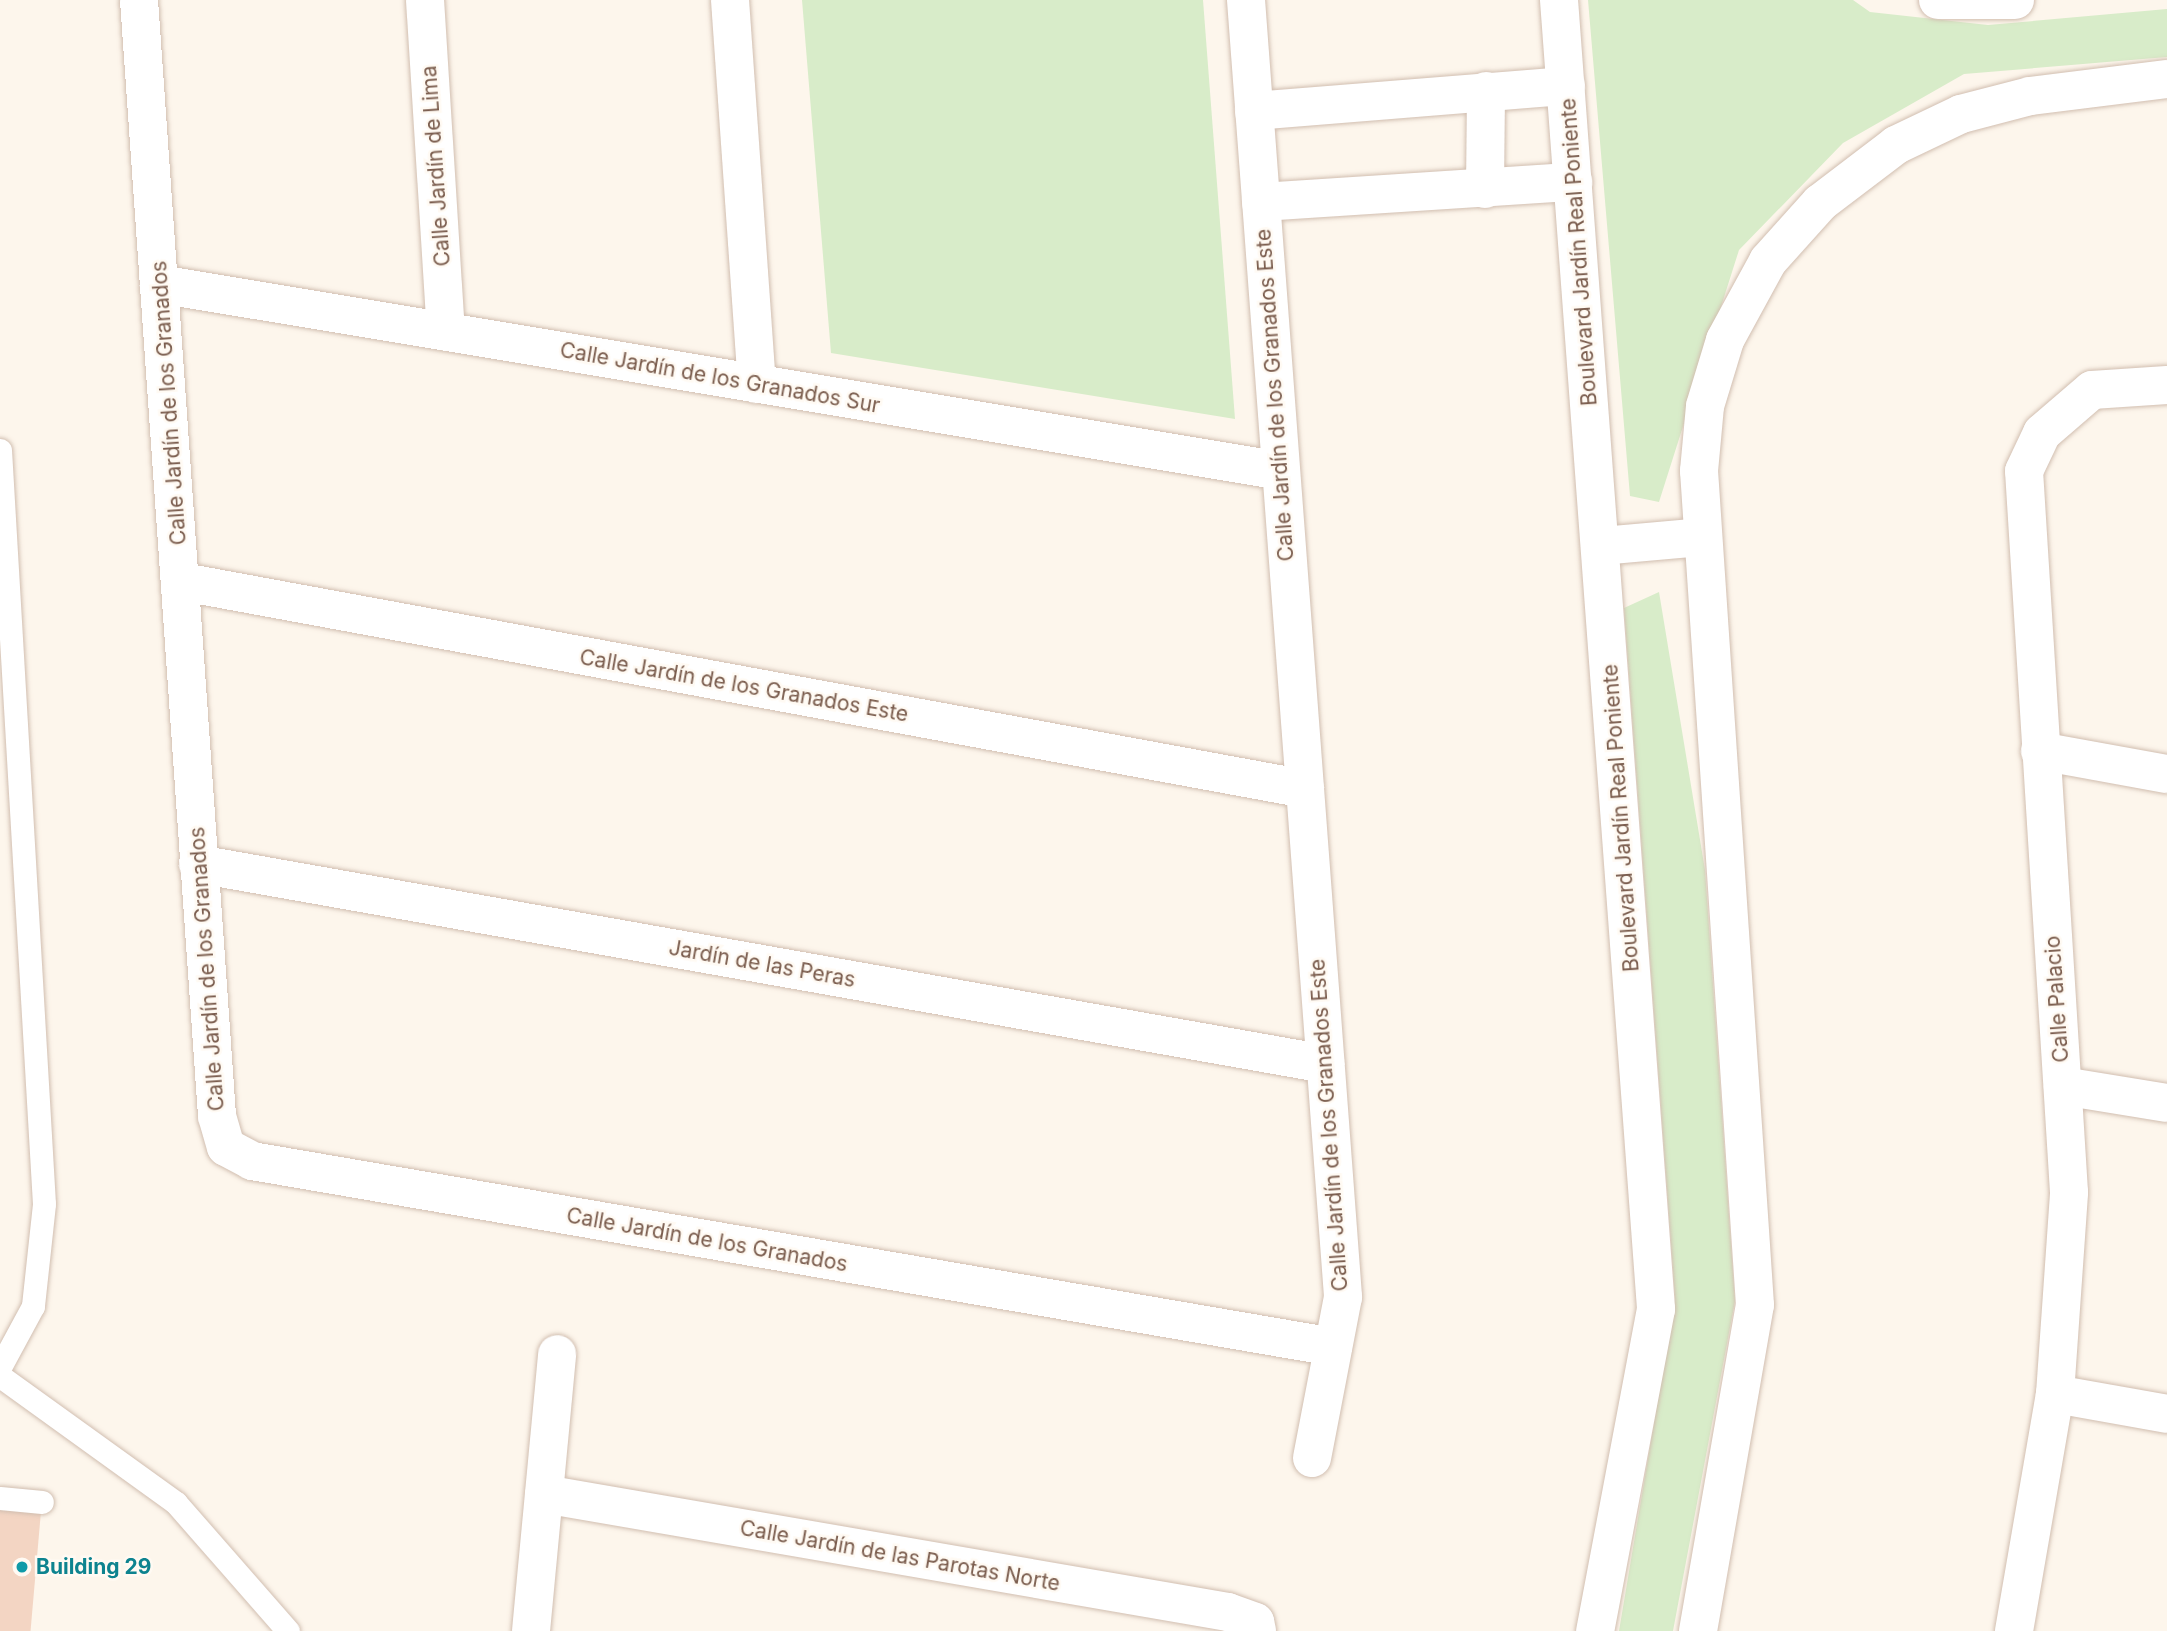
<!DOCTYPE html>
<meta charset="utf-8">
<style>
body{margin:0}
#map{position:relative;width:2167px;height:1631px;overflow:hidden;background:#fdf6ec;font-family:Inter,sans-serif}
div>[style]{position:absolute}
.green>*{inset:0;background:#d8ecc9}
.building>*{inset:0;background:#f3d5c3;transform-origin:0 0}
.roads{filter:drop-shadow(0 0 2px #d1beb0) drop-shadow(0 0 2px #d1beb0)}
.service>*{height:23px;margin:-11.5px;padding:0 11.5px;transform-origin:11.5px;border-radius:11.5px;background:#fff}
.minor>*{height:38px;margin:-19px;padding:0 19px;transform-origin:19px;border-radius:19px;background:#fff}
.dots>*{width:19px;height:19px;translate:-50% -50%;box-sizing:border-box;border:4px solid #fffaf3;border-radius:50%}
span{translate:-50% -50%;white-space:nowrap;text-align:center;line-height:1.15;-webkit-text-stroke:5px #fffaf3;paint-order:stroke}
.street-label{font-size:21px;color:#7a5c4d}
.culture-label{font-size:21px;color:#0d838f;font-weight:700}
.left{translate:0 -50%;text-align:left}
</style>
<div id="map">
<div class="green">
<div style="clip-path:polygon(802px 0,1203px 0,1235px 419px,831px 353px)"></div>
<div style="clip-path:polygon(1588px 0,1853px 0,1870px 12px,1988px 25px,2167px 9px,2167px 57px,1964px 74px,1843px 143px,1739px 250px,1659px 502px,1630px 496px)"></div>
<div style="clip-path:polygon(1659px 592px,1705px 870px,1735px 1301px,1673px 1631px,1619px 1631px,1675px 1298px,1624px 608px)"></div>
</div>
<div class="building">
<div style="left:0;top:1498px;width:42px;height:133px;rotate:5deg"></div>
</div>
<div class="roads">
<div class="service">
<div style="left:0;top:450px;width:755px;rotate:86.66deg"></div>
<div style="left:44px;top:1204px;width:103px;rotate:96.2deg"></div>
<div style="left:33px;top:1306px;width:69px;rotate:118.4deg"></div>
<div style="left:0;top:1376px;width:217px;rotate:35.8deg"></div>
<div style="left:176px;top:1503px;width:170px;rotate:48.8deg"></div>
<div style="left:0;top:1498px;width:42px;rotate:5.4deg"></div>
</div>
<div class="minor">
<div style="left:139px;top:0;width:1119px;rotate:86deg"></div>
<div style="left:217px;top:1116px;width:32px;rotate:74deg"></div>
<div style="left:226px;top:1147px;width:30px;rotate:28deg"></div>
<div style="left:252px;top:1161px;width:1097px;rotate:9.76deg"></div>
<div style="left:425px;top:0;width:332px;rotate:86.4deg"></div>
<div style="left:730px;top:0;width:385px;rotate:86deg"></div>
<div style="left:1246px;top:0;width:1301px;rotate:85.72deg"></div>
<div style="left:1343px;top:1297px;width:164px;rotate:100.9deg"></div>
<div style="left:1559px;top:0;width:1313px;rotate:85.76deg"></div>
<div style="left:1656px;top:1309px;width:328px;rotate:100.7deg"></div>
<div style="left:1938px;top:0;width:77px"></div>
<div style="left:1254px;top:111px;width:313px;rotate:-4.6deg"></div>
<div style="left:1485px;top:189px;width:98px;rotate:-89.4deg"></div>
<div style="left:1261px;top:202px;width:313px;rotate:-3.7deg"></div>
<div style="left:159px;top:284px;width:1137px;rotate:9.46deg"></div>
<div style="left:1602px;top:546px;width:100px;rotate:-5.1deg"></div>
<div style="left:183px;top:582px;width:1141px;rotate:10.45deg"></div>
<div style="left:2040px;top:751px;width:129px;rotate:10.3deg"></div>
<div style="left:198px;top:864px;width:1145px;rotate:10.06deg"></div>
<div style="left:2063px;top:1086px;width:105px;rotate:9.3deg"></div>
<div style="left:2055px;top:1394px;width:114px;rotate:10.1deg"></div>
<div style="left:544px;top:1494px;width:694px;rotate:9.79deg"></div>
<div style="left:1228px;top:1612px;width:29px;rotate:20deg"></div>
<div style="left:1255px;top:1622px;width:9px;rotate:77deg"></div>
<div style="left:531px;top:1631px;width:278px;rotate:-84.6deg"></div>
<div style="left:1698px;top:1631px;width:331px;rotate:-80.1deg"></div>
<div style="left:1755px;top:1305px;width:836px;rotate:-93.84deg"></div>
<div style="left:1699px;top:471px;width:65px;rotate:-84.7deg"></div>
<div style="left:1705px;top:406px;width:69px;rotate:-73.1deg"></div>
<div style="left:1725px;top:340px;width:90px;rotate:-61.4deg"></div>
<div style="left:1768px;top:261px;width:78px;rotate:-48.1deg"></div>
<div style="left:1820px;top:203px;width:96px;rotate:-37.3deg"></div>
<div style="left:1896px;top:145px;width:72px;rotate:-25.5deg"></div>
<div style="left:1961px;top:114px;width:71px;rotate:-14.6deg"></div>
<div style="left:2030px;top:96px;width:138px;rotate:-7.1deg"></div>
<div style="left:2014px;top:1631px;width:241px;rotate:-80.2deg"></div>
<div style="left:2055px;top:1394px;width:202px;rotate:-86deg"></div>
<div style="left:2069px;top:1192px;width:722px;rotate:-93.57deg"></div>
<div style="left:2024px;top:471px;width:42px;rotate:-64.7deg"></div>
<div style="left:2042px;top:433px;width:66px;rotate:-40.7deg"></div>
<div style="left:2092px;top:390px;width:75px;rotate:-3.8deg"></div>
</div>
</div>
<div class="dots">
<div style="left:22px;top:1567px;background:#0f9aa8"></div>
</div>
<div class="street-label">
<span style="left:436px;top:166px;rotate:-94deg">Calle Jardín de Lima</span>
<span style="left:1579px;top:252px;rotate:-94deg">Boulevard Jardín Real Poniente</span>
<span style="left:720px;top:378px;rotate:10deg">Calle Jardín de los Granados Sur</span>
<span style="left:1275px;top:395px;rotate:-94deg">Calle Jardín de los Granados Este</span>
<span style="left:169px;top:403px;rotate:-94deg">Calle Jardín de los Granados</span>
<span style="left:744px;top:686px;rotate:10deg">Calle Jardín de los Granados Este</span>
<span style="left:1621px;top:818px;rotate:-94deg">Boulevard Jardín Real Poniente</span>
<span style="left:762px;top:964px;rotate:10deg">Jardín de las Peras</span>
<span style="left:207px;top:969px;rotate:-94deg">Calle Jardín de los Granados</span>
<span style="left:2057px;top:999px;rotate:-94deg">Calle Palacio</span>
<span style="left:1329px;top:1125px;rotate:-94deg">Calle Jardín de los Granados Este</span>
<span style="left:707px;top:1240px;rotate:10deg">Calle Jardín de los Granados</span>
<span style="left:900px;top:1556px;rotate:10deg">Calle Jardín de las Parotas Norte</span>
</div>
<div class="culture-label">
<span class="left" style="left:36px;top:1567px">Building 29</span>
</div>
</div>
